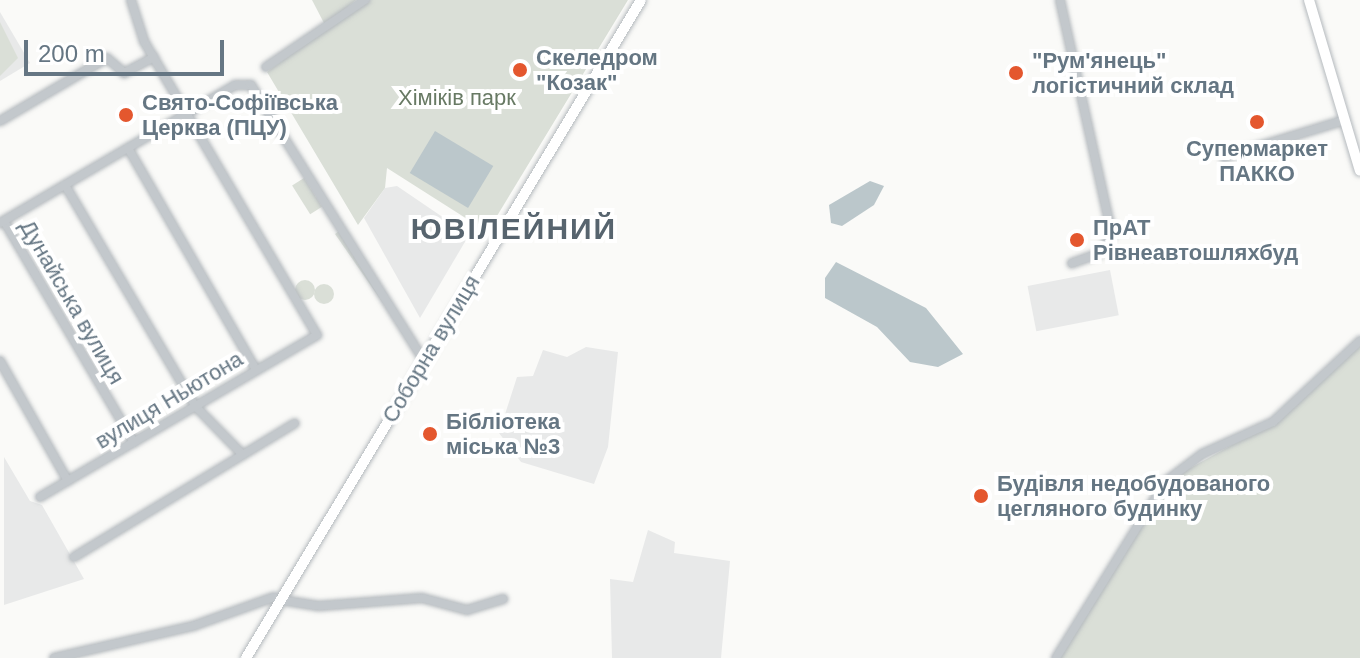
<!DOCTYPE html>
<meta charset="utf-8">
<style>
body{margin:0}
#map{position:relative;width:1360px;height:658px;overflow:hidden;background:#fafaf8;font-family:Arial,sans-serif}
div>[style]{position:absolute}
.built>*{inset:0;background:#e8e9e9;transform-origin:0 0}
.green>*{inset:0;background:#dadfd7;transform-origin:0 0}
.round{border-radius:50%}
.water>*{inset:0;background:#bbc7cb;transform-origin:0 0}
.roads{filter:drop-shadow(0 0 2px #b5babe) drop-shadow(0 0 2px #b5babe)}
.minor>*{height:8px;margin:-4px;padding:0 4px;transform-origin:4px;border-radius:4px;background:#c3c8cc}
.major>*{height:10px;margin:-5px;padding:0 5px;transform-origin:5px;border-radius:5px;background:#fff}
.dots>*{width:22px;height:22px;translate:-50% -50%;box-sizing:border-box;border:4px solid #fff;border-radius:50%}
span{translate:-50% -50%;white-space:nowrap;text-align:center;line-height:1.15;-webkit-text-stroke:8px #fff;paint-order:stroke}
.poi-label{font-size:22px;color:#657683;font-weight:700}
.left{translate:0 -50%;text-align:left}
.park-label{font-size:22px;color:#687a64}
.street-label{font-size:22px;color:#657683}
.district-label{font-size:30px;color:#57646e;font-weight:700;letter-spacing:2px}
.scale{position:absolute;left:24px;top:40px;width:200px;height:36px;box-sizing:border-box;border:4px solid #657683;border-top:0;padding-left:10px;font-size:24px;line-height:28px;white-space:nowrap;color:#657683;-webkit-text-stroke:6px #fff;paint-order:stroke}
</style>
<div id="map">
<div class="built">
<div style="clip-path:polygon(0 12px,30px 63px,0 81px)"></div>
<div style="clip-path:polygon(397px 186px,469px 235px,420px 318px,364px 218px,385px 188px)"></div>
<div style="left:1110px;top:270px;width:46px;height:84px;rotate:79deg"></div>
<div style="clip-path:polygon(586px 347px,618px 352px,608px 447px,594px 484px,521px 462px,499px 433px,517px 377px,533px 376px,543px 350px,567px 357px)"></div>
<div style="clip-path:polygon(4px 457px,30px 501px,42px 505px,84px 579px,4px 605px)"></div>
<div style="clip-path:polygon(648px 530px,675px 542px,674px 553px,730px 561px,721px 658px,612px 658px,610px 579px,633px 582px)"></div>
</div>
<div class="green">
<div style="clip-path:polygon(312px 0,356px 0,325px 25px)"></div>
<div style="clip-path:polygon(365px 0,628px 0,483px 239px,475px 224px,387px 168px,385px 188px,358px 225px,267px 72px)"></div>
<div style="clip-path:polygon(0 22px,18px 58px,0 76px)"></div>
<div style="left:304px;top:178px;width:34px;height:14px;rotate:58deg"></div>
<div style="clip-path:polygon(339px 231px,385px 306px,335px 234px)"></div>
<div class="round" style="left:295px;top:280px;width:20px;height:20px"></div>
<div class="round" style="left:314px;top:284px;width:20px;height:20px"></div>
<div style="clip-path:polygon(1360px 341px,1360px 658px,1056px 658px,1165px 482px,1259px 430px)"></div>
</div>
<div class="water">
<div style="left:435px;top:131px;width:68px;height:49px;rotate:31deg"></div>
<div style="clip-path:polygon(870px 181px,884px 186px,874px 205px,842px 226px,831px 223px,829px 205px)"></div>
<div style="clip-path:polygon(836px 262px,926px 308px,963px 354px,938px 367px,910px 362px,877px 327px,825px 298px,825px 278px)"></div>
</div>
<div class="roads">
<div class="minor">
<div style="left:1060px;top:0;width:241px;rotate:77.5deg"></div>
<div style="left:1112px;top:235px;width:22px;rotate:124deg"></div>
<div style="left:1100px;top:253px;width:30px;rotate:160deg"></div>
<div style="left:266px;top:67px;width:120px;rotate:-34.1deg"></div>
<div style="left:0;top:121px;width:124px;rotate:-30.5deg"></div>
<div style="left:107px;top:58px;width:23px;rotate:41deg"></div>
<div style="left:124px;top:73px;width:34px;rotate:-28deg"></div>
<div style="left:128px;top:148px;width:256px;rotate:60deg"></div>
<div style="left:1224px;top:157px;width:127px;rotate:-17deg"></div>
<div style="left:65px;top:185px;width:258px;rotate:59.5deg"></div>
<div style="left:196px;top:407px;width:67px;rotate:45.6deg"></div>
<div style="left:4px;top:221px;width:257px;rotate:59.6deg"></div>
<div style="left:0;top:223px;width:273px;rotate:-30.4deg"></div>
<div style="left:235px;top:85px;width:16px"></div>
<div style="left:251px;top:85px;width:326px;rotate:57.9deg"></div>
<div style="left:0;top:361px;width:138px;rotate:60.5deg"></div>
<div style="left:40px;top:497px;width:321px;rotate:-30.3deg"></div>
<div style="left:317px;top:335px;width:341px;rotate:-120.5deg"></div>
<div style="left:144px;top:41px;width:43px;rotate:-107.6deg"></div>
<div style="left:74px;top:557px;width:258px;rotate:-31.2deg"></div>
<div style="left:281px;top:600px;width:38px;rotate:9deg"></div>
<div style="left:319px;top:606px;width:103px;rotate:-4.4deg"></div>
<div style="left:422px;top:598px;width:47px;rotate:14.9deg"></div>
<div style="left:467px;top:610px;width:38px;rotate:-17deg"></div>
<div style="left:54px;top:658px;width:143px;rotate:-13deg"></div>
<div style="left:193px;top:626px;width:86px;rotate:-19.7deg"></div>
<div style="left:1056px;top:658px;width:207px;rotate:-58.2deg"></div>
<div style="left:1165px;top:482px;width:46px;rotate:-37.1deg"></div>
<div style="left:1202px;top:454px;width:78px;rotate:-24.3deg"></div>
<div style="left:1273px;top:422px;width:119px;rotate:-43deg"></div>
</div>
<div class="major">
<div style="left:1309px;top:0;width:178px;rotate:73.4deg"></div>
<div style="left:246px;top:658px;width:767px;rotate:-59.02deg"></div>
</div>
</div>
<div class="dots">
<div style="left:520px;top:70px;background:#e4572e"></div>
<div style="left:1016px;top:73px;background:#e4572e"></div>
<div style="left:126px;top:115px;background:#e4572e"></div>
<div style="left:1257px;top:122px;background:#e4572e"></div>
<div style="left:1077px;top:240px;background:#e4572e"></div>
<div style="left:430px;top:434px;background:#e4572e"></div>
<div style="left:981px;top:496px;background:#e4572e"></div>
</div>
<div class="poi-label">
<span class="left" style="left:536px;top:70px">Скеледром<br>"Козак"</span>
<span class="left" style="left:1032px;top:73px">"Рум'янець"<br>логістичний склад</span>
<span class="left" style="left:142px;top:115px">Свято-Софіївська<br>Церква (ПЦУ)</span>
<span style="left:1257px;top:161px">Супермаркет<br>ПАККО</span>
<span class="left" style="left:1093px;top:240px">ПрАТ<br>Рівнеавтошляхбуд</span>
<span class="left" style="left:446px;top:434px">Бібліотека<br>міська №3</span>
<span class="left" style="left:997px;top:496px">Будівля недобудованого<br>цегляного будинку</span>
</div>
<div class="park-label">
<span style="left:457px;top:98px">Хіміків парк</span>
</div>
<div class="street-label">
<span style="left:72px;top:302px;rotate:60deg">Дунайська вулиця</span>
<span style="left:431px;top:349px;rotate:-59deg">Соборна вулиця</span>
<span style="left:169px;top:400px;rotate:-31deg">вулиця Ньютона</span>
</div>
<div class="district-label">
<span style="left:514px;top:229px">ЮВІЛЕЙНИЙ</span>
</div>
<div class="scale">200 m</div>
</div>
